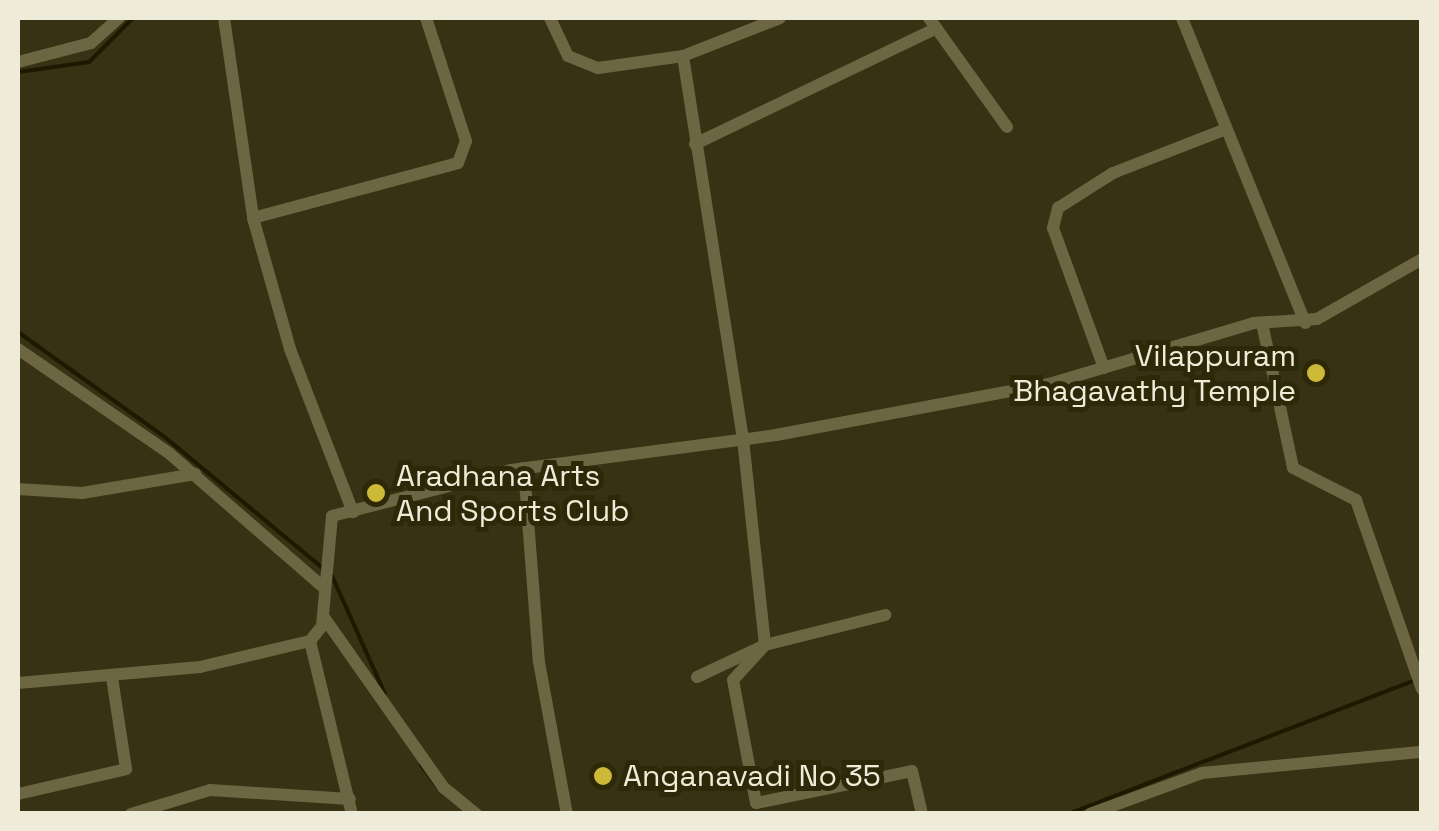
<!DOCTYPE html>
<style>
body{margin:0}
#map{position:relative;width:1439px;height:831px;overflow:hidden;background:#373213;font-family:"Space Grotesk",sans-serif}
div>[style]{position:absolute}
.stream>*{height:4px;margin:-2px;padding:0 2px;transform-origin:2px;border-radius:2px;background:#1d1800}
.minor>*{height:12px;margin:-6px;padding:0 6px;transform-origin:6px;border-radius:6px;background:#6c6643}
.dots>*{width:28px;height:28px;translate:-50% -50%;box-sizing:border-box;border:5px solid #2d2808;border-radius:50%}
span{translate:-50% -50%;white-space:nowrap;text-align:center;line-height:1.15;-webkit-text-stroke:10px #2d2808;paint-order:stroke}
.poi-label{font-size:30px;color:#eeecd9}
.right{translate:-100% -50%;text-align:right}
.left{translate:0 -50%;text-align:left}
.frame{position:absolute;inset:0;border:20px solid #eeecd9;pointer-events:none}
</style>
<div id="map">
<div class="stream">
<div style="left:18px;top:72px;width:72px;rotate:-8deg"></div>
<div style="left:89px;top:62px;width:62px;rotate:-45deg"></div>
<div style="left:18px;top:332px;width:182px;rotate:35.6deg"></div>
<div style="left:166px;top:438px;width:207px;rotate:39.7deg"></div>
<div style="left:332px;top:576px;width:129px;rotate:65.8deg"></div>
<div style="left:421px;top:765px;width:30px;rotate:53deg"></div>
<div style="left:1068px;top:814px;width:374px;rotate:-21.1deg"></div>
</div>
<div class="minor">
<div style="left:224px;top:18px;width:202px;rotate:81.7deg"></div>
<div style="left:253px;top:218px;width:136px;rotate:74.2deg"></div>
<div style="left:290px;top:349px;width:175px;rotate:68.9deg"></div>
<div style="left:550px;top:18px;width:42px;rotate:64.7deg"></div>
<div style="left:568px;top:56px;width:32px;rotate:22deg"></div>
<div style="left:598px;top:68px;width:86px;rotate:-8deg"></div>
<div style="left:683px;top:56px;width:104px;rotate:-21.4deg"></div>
<div style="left:929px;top:18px;width:134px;rotate:54.4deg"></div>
<div style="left:1182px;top:18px;width:329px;rotate:68deg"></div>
<div style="left:683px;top:56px;width:388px;rotate:81.1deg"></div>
<div style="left:743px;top:439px;width:207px;rotate:83.9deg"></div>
<div style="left:765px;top:645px;width:47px;rotate:132.4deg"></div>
<div style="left:733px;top:680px;width:125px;rotate:79.4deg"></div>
<div style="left:756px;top:803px;width:159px;rotate:-11.6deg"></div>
<div style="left:912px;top:771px;width:44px;rotate:76.9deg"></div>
<div style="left:18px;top:62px;width:75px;rotate:-14.6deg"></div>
<div style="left:91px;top:43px;width:38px;rotate:-42deg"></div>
<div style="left:695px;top:144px;width:268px;rotate:-25.6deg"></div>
<div style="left:253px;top:218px;width:212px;rotate:-15deg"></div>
<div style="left:458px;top:163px;width:23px;rotate:-70deg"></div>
<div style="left:466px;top:141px;width:129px;rotate:-108deg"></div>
<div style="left:1262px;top:323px;width:148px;rotate:77.9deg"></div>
<div style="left:1293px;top:468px;width:71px;rotate:26.9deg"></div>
<div style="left:1356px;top:500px;width:200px;rotate:70.8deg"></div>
<div style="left:18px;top:349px;width:185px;rotate:34.6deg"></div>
<div style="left:170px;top:454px;width:204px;rotate:41deg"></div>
<div style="left:1104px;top:368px;width:149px;rotate:-110deg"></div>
<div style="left:1053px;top:228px;width:21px;rotate:-76deg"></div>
<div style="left:1058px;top:208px;width:65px;rotate:-32.5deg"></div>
<div style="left:1113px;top:173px;width:119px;rotate:-21.2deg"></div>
<div style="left:524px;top:468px;width:195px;rotate:85.6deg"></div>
<div style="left:539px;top:662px;width:155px;rotate:79.6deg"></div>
<div style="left:18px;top:489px;width:64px;rotate:3.6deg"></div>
<div style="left:82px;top:493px;width:115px;rotate:-9.5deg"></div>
<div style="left:323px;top:616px;width:209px;rotate:54.9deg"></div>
<div style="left:443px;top:787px;width:43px;rotate:39.3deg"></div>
<div style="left:310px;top:641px;width:178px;rotate:76.4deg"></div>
<div style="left:697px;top:677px;width:75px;rotate:-25.2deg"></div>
<div style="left:765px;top:645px;width:124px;rotate:-14deg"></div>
<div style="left:18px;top:683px;width:183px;rotate:-5deg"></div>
<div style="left:200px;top:667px;width:113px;rotate:-13.3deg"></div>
<div style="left:310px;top:641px;width:19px;rotate:-51deg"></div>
<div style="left:322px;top:626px;width:110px;rotate:-84.8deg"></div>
<div style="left:332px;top:516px;width:185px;rotate:-14.4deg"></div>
<div style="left:511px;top:470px;width:267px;rotate:-7.5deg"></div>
<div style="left:776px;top:435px;width:278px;rotate:-10.6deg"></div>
<div style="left:1049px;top:384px;width:213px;rotate:-16.6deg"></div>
<div style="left:1253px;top:323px;width:64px;rotate:-3.6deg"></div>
<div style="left:1317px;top:319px;width:121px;rotate:-29.7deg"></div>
<div style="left:18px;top:794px;width:111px;rotate:-13deg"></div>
<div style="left:126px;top:769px;width:93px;rotate:-98.7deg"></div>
<div style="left:131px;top:814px;width:83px;rotate:-16.9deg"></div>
<div style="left:210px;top:790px;width:140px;rotate:3.7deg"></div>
<div style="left:1090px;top:814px;width:119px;rotate:-20.1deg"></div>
<div style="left:1202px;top:773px;width:221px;rotate:-5.5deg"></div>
</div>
<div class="dots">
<div style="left:1316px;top:373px;background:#cdb938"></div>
<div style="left:376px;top:493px;background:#cdb938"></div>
<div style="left:603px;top:776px;background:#cdb938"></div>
</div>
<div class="poi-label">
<span class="right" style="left:1296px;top:373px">Vilappuram<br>Bhagavathy Temple</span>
<span class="left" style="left:396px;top:493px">Aradhana Arts<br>And Sports Club</span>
<span class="left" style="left:623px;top:776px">Anganavadi No 35</span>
</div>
<div class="frame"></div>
</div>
